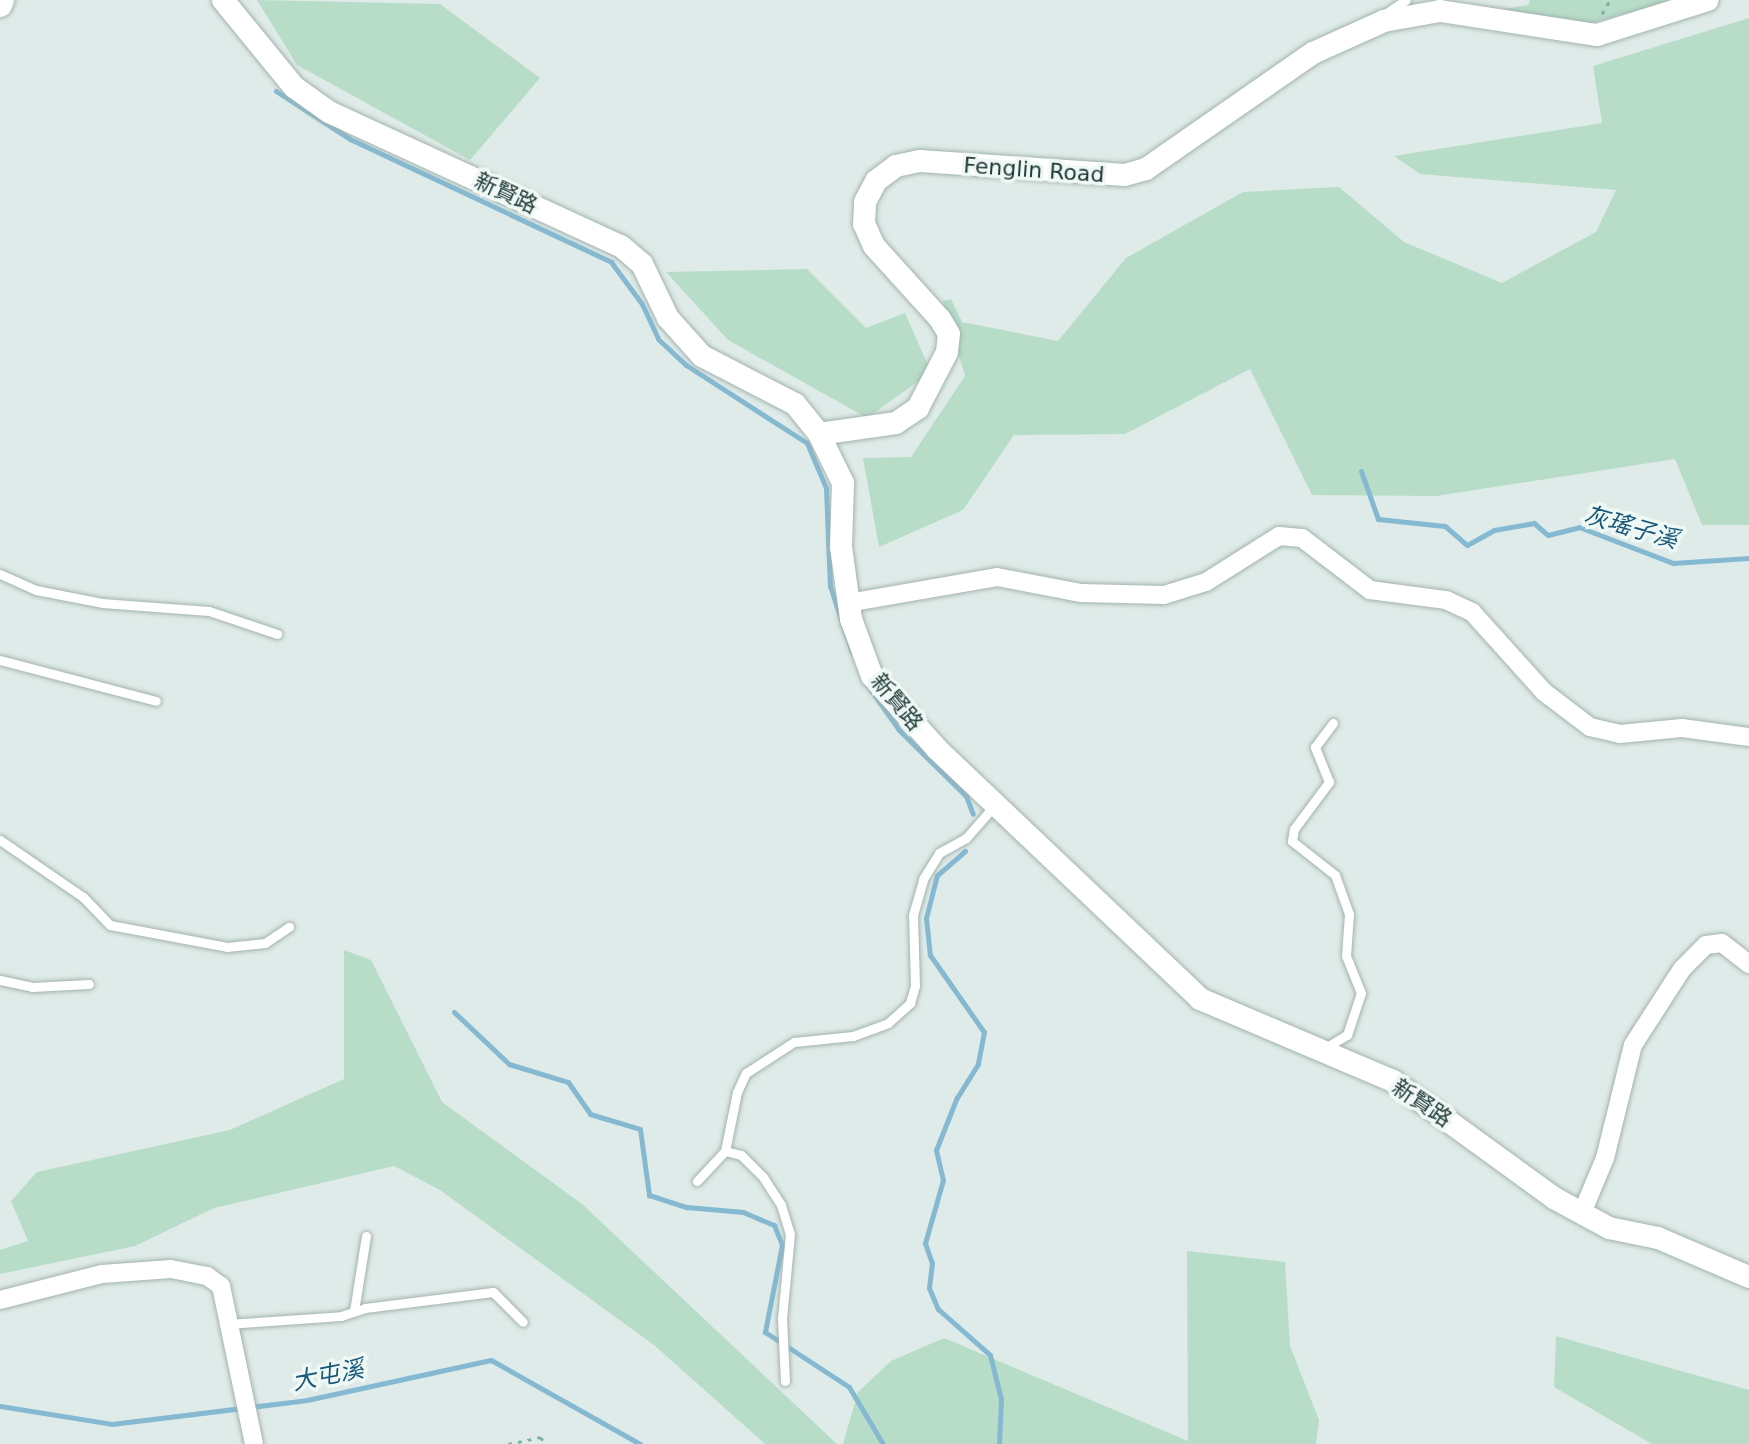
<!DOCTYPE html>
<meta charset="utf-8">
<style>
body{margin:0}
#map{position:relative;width:1749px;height:1444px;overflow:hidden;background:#dfebe8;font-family:"DejaVu Sans","Noto Sans TC",sans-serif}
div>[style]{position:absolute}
.green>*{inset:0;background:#b7ddc8}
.stream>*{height:5px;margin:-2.5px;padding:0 2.5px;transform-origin:2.5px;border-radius:2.5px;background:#85b9d2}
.path>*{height:3px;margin-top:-1.5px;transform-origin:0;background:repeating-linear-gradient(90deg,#7eb0a9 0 4px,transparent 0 10px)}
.roads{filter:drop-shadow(0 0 2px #a2b3b0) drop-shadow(0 0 2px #a2b3b0)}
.service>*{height:9px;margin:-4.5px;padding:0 4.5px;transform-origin:4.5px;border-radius:4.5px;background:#fff}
.minor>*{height:18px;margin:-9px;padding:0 9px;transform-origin:9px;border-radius:9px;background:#fff}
.tertiary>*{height:22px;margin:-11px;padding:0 11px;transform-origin:11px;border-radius:11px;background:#fff}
.secondary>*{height:24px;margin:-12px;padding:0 12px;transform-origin:12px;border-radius:12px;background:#fff}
span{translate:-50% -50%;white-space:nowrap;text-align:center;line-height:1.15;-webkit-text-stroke:7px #f0f8f5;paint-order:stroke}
.street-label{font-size:22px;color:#203c39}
.water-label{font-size:24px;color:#185879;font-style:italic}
</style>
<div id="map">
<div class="green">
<div style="clip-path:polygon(257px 0,440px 4px,540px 78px,470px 160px,297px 65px)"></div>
<div style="clip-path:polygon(1530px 0,1674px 0,1591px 23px,1488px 12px,1528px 5px)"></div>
<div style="clip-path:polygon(1749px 18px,1749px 525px,1702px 525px,1675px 459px,1436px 496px,1312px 495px,1250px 369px,1125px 434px,1014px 435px,963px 510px,879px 547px,863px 458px,911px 457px,965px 376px,943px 301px,951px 299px,962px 322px,1058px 341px,1126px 258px,1243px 192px,1339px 187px,1404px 242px,1502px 283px,1596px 232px,1616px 190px,1420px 174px,1394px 156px,1602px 123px,1593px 66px)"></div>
<div style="clip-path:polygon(807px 269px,866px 328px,905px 313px,931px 372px,867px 418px,728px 340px,666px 272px)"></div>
<div style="clip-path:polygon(344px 950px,371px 960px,442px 1102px,582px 1204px,837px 1444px,765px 1444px,654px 1345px,440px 1190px,394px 1166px,214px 1208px,135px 1246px,0 1274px,0 1250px,28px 1241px,11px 1201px,37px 1172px,230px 1130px,344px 1079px)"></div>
<div style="clip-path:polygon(1187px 1251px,1285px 1262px,1290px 1346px,1319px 1420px,1316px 1444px,843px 1444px,858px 1392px,891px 1361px,944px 1338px,1188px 1441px)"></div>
<div style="clip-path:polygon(1556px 1336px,1749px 1390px,1749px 1444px,1652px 1444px,1554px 1387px)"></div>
</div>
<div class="stream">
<div style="left:276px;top:91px;width:88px;rotate:33deg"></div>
<div style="left:350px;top:139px;width:289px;rotate:25.2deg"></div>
<div style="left:611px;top:262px;width:52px;rotate:53.6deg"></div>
<div style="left:642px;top:304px;width:38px;rotate:65deg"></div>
<div style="left:658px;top:339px;width:38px;rotate:43deg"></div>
<div style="left:686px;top:365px;width:144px;rotate:32.8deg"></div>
<div style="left:807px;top:443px;width:49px;rotate:67.1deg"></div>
<div style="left:826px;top:488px;width:98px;rotate:87.7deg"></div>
<div style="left:830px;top:586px;width:70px;rotate:71.6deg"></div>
<div style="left:1361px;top:471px;width:51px;rotate:70.5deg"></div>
<div style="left:1378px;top:519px;width:67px;rotate:6deg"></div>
<div style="left:1445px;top:526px;width:29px;rotate:41deg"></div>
<div style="left:1467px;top:545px;width:31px;rotate:-29deg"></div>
<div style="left:1494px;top:530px;width:41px;rotate:-9.9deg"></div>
<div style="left:1534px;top:523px;width:18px;rotate:41deg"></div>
<div style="left:1548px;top:535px;width:32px;rotate:-14deg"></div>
<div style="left:1579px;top:527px;width:101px;rotate:21deg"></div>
<div style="left:1673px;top:563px;width:76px;rotate:-3.8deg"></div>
<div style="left:866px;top:683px;width:57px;rotate:54.9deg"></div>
<div style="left:899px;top:730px;width:94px;rotate:44.6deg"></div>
<div style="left:966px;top:796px;width:19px;rotate:69deg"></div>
<div style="left:965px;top:851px;width:37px;rotate:139deg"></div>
<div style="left:937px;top:875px;width:44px;rotate:104.3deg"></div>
<div style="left:926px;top:918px;width:37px;rotate:84deg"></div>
<div style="left:930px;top:955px;width:94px;rotate:55deg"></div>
<div style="left:984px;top:1032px;width:33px;rotate:101deg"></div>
<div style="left:978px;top:1064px;width:39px;rotate:122deg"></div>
<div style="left:957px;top:1097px;width:57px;rotate:111.6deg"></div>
<div style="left:936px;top:1150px;width:31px;rotate:77deg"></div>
<div style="left:943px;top:1180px;width:66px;rotate:105.9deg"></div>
<div style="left:925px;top:1243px;width:21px;rotate:71deg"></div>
<div style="left:932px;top:1263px;width:25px;rotate:97deg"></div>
<div style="left:929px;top:1288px;width:23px;rotate:67deg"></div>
<div style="left:938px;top:1309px;width:69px;rotate:41.5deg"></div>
<div style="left:990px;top:1355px;width:45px;rotate:76deg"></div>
<div style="left:1001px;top:1399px;width:45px;rotate:92.5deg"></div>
<div style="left:454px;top:1012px;width:76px;rotate:43.4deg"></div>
<div style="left:509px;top:1064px;width:62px;rotate:17deg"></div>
<div style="left:568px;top:1082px;width:39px;rotate:55deg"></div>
<div style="left:590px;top:1114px;width:52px;rotate:16.7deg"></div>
<div style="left:640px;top:1129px;width:67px;rotate:82.2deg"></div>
<div style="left:649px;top:1195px;width:40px;rotate:18deg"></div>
<div style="left:687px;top:1207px;width:56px;rotate:5.1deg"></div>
<div style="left:743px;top:1212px;width:34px;rotate:23deg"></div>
<div style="left:774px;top:1225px;width:22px;rotate:68deg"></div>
<div style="left:782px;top:1245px;width:89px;rotate:101.1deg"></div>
<div style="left:765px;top:1332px;width:100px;rotate:33.2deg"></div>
<div style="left:849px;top:1387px;width:66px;rotate:59.2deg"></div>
<div style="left:0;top:1406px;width:113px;rotate:9.1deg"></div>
<div style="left:112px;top:1424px;width:196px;rotate:-7deg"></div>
<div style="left:307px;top:1400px;width:188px;rotate:-12.3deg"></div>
<div style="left:491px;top:1360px;width:171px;rotate:29.4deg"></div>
</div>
<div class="path">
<div style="left:1602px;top:14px;width:16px;rotate:-60deg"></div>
<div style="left:508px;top:1444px;width:33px;rotate:-12deg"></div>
<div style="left:540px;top:1437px;width:9px;rotate:49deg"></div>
</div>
<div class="roads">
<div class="service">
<div style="left:1385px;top:14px;width:25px;rotate:-34deg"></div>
<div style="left:0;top:574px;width:39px;rotate:24deg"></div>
<div style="left:36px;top:590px;width:67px;rotate:11.1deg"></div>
<div style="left:102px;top:603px;width:107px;rotate:4.3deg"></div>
<div style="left:209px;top:611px;width:72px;rotate:18.7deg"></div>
<div style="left:0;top:660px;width:161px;rotate:14.7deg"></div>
<div style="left:0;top:840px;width:101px;rotate:34.5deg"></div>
<div style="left:83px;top:897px;width:39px;rotate:46deg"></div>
<div style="left:110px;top:925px;width:119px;rotate:10.6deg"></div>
<div style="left:227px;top:947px;width:38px;rotate:-6deg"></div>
<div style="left:265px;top:943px;width:29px;rotate:-34deg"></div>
<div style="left:0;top:980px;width:33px;rotate:12deg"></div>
<div style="left:32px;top:987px;width:57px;rotate:-3deg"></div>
<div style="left:1325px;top:1048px;width:26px;rotate:-31deg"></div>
<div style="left:1347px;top:1035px;width:44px;rotate:-71.6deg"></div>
<div style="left:1361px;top:993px;width:40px;rotate:-112deg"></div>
<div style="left:1346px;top:956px;width:42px;rotate:-85.9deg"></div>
<div style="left:1349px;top:914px;width:41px;rotate:-109.7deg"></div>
<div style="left:1335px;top:875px;width:55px;rotate:-141.7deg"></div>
<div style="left:1292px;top:841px;width:12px;rotate:-81deg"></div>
<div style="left:1294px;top:829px;width:59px;rotate:-53.3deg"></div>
<div style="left:1329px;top:782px;width:38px;rotate:-112deg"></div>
<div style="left:1315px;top:747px;width:30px;rotate:-53deg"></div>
<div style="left:725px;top:1151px;width:16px;rotate:14deg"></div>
<div style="left:741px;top:1155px;width:31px;rotate:45deg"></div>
<div style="left:763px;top:1177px;width:33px;rotate:57deg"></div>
<div style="left:781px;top:1205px;width:30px;rotate:73deg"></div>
<div style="left:790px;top:1234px;width:84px;rotate:95.4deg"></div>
<div style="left:782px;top:1318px;width:63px;rotate:87.3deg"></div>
<div style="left:697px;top:1181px;width:41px;rotate:-47deg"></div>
<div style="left:725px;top:1151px;width:60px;rotate:-78.5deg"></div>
<div style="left:737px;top:1092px;width:21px;rotate:-65deg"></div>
<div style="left:746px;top:1073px;width:57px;rotate:-32.9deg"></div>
<div style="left:794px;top:1042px;width:59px;rotate:-5.8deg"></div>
<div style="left:853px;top:1036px;width:37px;rotate:-20deg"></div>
<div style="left:888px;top:1023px;width:30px;rotate:-42deg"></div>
<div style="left:910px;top:1003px;width:18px;rotate:-74deg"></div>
<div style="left:915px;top:986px;width:71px;rotate:-91.6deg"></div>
<div style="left:913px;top:915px;width:37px;rotate:-74deg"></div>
<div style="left:923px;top:879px;width:31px;rotate:-58deg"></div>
<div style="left:939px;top:853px;width:31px;rotate:-29deg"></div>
<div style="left:966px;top:838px;width:44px;rotate:-48.7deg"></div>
<div style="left:354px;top:1311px;width:76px;rotate:-80.9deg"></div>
<div style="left:228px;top:1324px;width:113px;rotate:-4deg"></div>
<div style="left:341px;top:1316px;width:25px;rotate:-18deg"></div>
<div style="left:365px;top:1308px;width:129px;rotate:-7.1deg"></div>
<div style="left:493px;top:1292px;width:42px;rotate:45deg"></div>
</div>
<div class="minor">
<div style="left:848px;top:603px;width:151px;rotate:-9.9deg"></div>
<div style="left:997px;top:577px;width:86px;rotate:10.8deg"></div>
<div style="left:1081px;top:593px;width:83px;rotate:1.4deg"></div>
<div style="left:1164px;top:595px;width:44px;rotate:-17.2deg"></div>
<div style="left:1206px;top:582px;width:86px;rotate:-32.2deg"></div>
<div style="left:1279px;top:536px;width:23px;rotate:5deg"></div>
<div style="left:1302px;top:538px;width:86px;rotate:37.4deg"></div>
<div style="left:1370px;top:590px;width:77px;rotate:7.5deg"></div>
<div style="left:1446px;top:600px;width:29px;rotate:25deg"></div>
<div style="left:1472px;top:612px;width:108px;rotate:48deg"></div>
<div style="left:1544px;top:692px;width:58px;rotate:37.3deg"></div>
<div style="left:1590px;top:727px;width:31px;rotate:13deg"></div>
<div style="left:1620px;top:734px;width:62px;rotate:-5.5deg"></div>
<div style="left:1682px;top:728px;width:68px;rotate:7.7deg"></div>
<div style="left:1582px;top:1213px;width:60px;rotate:-67.3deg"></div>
<div style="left:1605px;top:1158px;width:116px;rotate:-76.1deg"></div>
<div style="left:1633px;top:1045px;width:90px;rotate:-57.2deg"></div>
<div style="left:1682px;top:969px;width:34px;rotate:-45deg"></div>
<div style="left:1706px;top:945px;width:16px;rotate:-7deg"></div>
<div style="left:1722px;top:943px;width:34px;rotate:38deg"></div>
<div style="left:0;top:1300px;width:105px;rotate:-14.3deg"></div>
<div style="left:102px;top:1274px;width:69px;rotate:-4.1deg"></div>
<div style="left:171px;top:1269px;width:37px;rotate:11deg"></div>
<div style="left:207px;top:1276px;width:17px;rotate:36deg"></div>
<div style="left:221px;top:1286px;width:161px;rotate:78.2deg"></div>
</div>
<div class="tertiary">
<div style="left:223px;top:0;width:112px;rotate:50.8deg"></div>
<div style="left:294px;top:87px;width:43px;rotate:35.5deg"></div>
<div style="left:329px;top:112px;width:321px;rotate:24.7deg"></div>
<div style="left:621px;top:246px;width:28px;rotate:41deg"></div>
<div style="left:642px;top:264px;width:60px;rotate:64.3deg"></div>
<div style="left:668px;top:318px;width:51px;rotate:48.2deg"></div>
<div style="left:702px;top:356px;width:105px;rotate:27.3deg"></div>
<div style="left:795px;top:404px;width:38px;rotate:51deg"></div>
<div style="left:819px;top:434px;width:55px;rotate:63.9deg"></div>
<div style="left:843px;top:483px;width:64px;rotate:91.8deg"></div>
<div style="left:841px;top:547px;width:73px;rotate:82.1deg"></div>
<div style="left:851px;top:619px;width:61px;rotate:69.8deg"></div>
<div style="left:872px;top:676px;width:98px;rotate:48.3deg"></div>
<div style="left:937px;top:749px;width:363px;rotate:43.5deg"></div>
<div style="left:1200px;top:999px;width:210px;rotate:23deg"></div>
<div style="left:1393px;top:1081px;width:199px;rotate:36deg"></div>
<div style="left:1554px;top:1198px;width:63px;rotate:28.6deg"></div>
<div style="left:1609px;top:1228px;width:50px;rotate:11.5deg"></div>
<div style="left:1658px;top:1238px;width:99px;rotate:23.2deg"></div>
<div style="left:819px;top:434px;width:78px;rotate:-8.1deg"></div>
<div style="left:896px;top:423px;width:27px;rotate:-34deg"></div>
<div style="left:918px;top:408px;width:63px;rotate:-62.6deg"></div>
<div style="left:947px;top:352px;width:18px;rotate:-84deg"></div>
<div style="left:949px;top:334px;width:17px;rotate:-121deg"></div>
<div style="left:940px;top:319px;width:98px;rotate:-132.1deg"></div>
<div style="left:874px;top:246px;width:24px;rotate:-114deg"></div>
<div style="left:864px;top:224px;width:22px;rotate:-87deg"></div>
<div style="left:865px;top:202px;width:24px;rotate:-62deg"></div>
<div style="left:876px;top:181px;width:25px;rotate:-37deg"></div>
<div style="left:896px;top:166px;width:25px;rotate:-12deg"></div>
<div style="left:920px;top:161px;width:205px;rotate:3.9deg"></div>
<div style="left:1125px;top:175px;width:22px;rotate:-16deg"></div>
<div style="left:1146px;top:169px;width:203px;rotate:-34.8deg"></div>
<div style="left:1313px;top:53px;width:78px;rotate:-24.3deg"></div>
<div style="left:1384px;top:21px;width:57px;rotate:-10.1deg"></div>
<div style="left:1440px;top:11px;width:159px;rotate:8.7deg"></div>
<div style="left:1597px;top:35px;width:116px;rotate:-17.5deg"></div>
</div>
<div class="secondary">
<div style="left:0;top:5px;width:5px;rotate:-68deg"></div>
</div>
</div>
<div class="street-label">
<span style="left:1034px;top:170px;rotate:4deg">Fenglin Road</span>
<span style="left:506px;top:193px;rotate:25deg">新賢路</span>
<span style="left:897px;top:702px;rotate:50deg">新賢路</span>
<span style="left:1422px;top:1103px;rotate:34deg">新賢路</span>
</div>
<div class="water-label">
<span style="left:1631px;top:528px;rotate:16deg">灰瑤子溪</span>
<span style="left:328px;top:1376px;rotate:-11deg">大屯溪</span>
</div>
</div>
